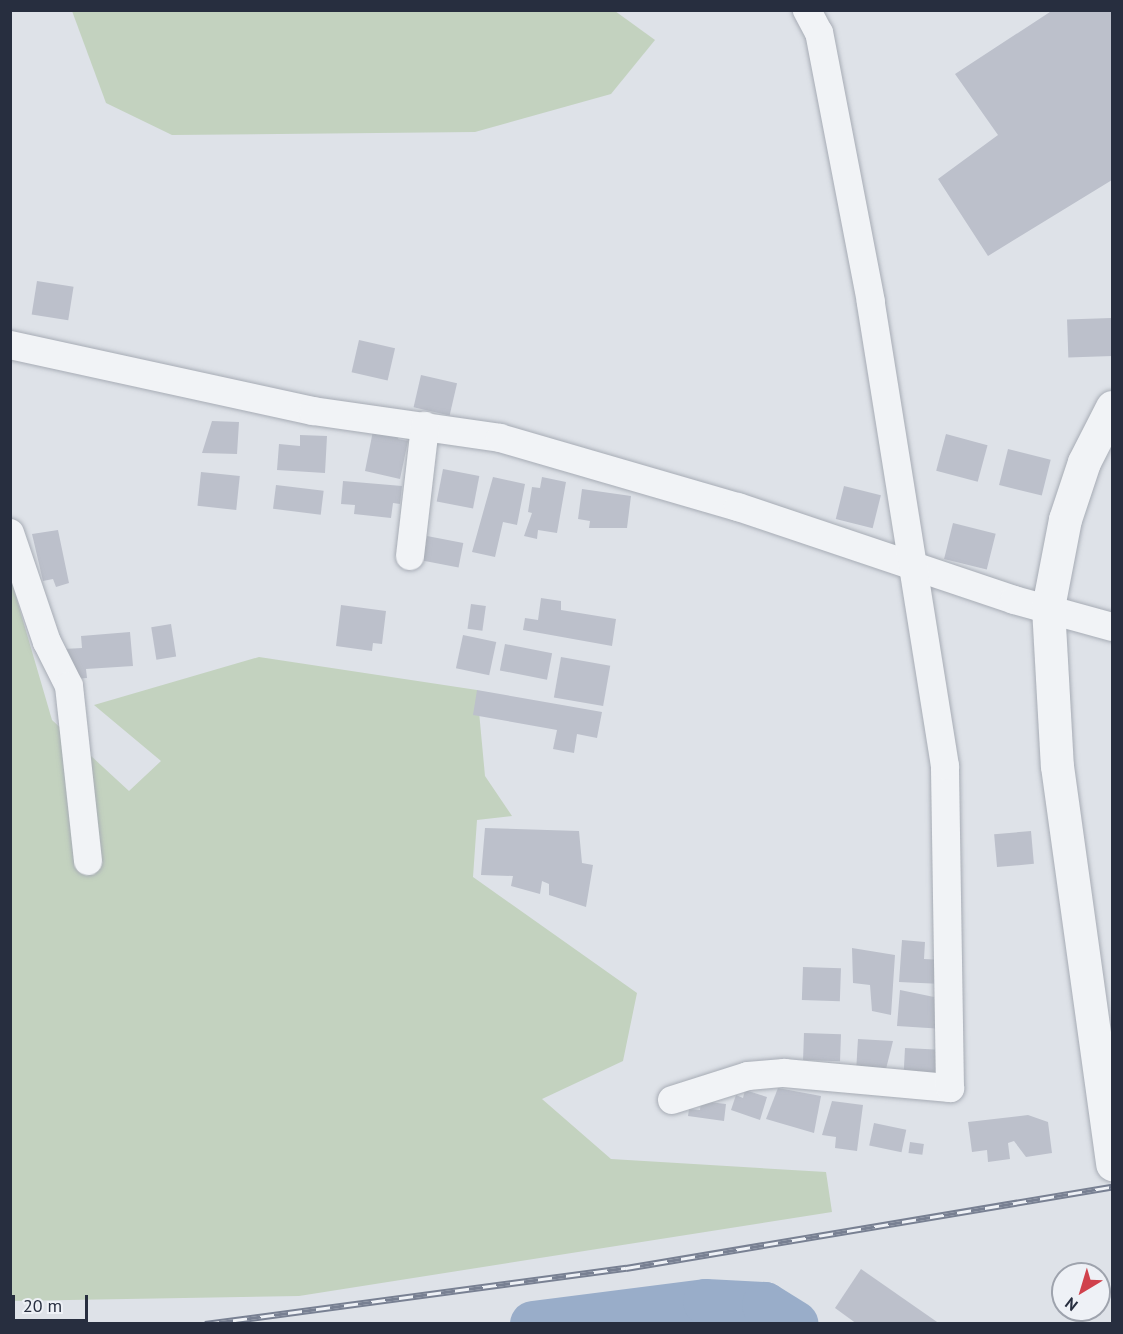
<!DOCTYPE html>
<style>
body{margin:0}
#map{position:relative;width:1123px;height:1334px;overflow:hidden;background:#dee2e8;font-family:"PT Sans",sans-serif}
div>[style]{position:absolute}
.green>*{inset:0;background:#c3d2bf}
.river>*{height:46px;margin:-23px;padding:0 23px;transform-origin:23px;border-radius:23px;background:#99adc9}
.building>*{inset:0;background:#bcc0cb;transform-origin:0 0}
.roads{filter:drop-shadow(0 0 2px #a7acb5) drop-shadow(0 0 2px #a7acb5)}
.minor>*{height:28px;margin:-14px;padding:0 14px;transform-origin:14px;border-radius:14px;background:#f1f3f6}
.tertiary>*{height:33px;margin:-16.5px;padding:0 16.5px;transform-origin:16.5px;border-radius:16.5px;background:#f1f3f6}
.rail>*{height:7px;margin-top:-3.5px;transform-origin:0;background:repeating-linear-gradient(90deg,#eef1f6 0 14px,#788092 0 28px);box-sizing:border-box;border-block:2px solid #788092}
span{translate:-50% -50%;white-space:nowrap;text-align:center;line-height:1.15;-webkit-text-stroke:5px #eef1f6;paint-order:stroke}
.frame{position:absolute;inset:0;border:12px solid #272e3f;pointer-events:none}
.north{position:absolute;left:1051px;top:1262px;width:60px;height:60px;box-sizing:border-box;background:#eef1f6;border:2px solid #9ea3ad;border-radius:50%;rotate:218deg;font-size:16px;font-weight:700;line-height:24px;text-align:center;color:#272e3f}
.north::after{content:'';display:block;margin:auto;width:21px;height:27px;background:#d0414c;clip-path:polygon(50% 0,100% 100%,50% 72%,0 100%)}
.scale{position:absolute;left:12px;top:1295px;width:76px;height:27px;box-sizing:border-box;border:3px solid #272e3f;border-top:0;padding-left:8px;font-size:18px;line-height:21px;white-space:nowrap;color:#272e3f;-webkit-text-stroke:4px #eef1f6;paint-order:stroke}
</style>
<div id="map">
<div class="green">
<div style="clip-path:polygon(615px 11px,655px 40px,611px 94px,475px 132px,172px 135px,106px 103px,72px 11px)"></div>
<div style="clip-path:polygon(10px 576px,52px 720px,129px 791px,161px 761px,94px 705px,259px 657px,477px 690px,485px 776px,512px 816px,477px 820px,473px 877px,637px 993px,623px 1061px,542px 1099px,611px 1159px,826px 1172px,832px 1212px,299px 1296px,11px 1301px)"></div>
</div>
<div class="river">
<div style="left:533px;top:1324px;width:174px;rotate:-7.2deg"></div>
<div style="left:706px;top:1302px;width:59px;rotate:2.9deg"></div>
<div style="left:765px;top:1305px;width:36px;rotate:32deg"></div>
</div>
<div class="building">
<div style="clip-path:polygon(1053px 10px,1112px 10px,1112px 180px,988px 256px,938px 179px,998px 135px,955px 74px)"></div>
<div style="left:37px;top:281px;width:37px;height:34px;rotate:9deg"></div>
<div style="left:1111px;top:318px;width:38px;height:44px;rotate:88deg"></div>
<div style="left:359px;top:340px;width:37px;height:33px;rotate:13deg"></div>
<div style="left:421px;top:375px;width:37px;height:33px;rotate:13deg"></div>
<div style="clip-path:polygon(212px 421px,239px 422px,237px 454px,202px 453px)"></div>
<div style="clip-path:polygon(374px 426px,400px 432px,398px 439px,408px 441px,400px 479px,365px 471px)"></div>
<div style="left:946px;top:434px;width:43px;height:38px;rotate:15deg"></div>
<div style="clip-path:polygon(300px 435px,327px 436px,325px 473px,277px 470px,279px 444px,300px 446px)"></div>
<div style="left:1008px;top:449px;width:44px;height:37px;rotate:14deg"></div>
<div style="left:443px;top:469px;width:37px;height:33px;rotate:11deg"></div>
<div style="left:201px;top:472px;width:39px;height:34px;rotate:6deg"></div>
<div style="clip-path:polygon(493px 477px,525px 484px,517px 525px,503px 522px,495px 557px,472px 552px)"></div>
<div style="clip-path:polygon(542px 477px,566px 482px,557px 533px,538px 530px,537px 539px,524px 536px,532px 513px,528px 512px,532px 487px,540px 488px)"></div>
<div style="clip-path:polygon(343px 481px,402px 486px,400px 504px,393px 503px,391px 518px,354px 514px,355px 505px,341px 504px)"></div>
<div style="left:276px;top:485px;width:48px;height:24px;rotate:7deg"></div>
<div style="left:844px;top:486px;width:38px;height:34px;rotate:14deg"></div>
<div style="clip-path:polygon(582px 489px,631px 496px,627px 528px,589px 528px,590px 521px,578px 519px)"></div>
<div style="left:953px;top:523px;width:44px;height:37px;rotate:14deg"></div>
<div style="clip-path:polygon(58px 530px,69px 583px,56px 587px,53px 579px,43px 581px,32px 534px)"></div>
<div style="left:427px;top:536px;width:37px;height:25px;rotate:11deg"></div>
<div style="clip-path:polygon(541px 598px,561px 601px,561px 610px,616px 619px,612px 646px,523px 630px,525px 618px,538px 620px)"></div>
<div style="left:471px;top:604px;width:15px;height:25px;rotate:8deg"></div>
<div style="clip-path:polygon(341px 605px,386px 611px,382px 644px,373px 643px,372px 651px,336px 646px)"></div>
<div style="left:171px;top:624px;width:33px;height:20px;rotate:81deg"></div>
<div style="clip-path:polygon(130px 632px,133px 666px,86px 669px,87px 678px,73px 679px,64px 649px,82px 648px,81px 636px)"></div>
<div style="left:463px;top:635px;width:34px;height:34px;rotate:12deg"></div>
<div style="left:505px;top:644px;width:48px;height:27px;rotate:11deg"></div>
<div style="left:561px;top:657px;width:50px;height:41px;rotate:10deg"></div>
<div style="clip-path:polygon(477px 690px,602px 712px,597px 738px,577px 734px,574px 753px,553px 749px,557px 730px,473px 715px)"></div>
<div style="clip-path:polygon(485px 828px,579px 831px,582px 863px,593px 865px,586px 907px,549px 895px,549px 884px,542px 881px,540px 894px,511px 886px,513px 876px,481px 875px)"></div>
<div style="left:1031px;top:831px;width:33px;height:37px;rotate:85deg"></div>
<div style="clip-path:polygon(902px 940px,925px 942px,924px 959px,943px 960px,942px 984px,899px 982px)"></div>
<div style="clip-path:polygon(852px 948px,895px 955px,891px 1015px,872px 1011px,870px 985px,853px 983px)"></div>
<div style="left:803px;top:967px;width:38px;height:33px;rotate:2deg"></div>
<div style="clip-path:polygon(900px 990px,939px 998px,944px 1029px,897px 1026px)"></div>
<div style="left:804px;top:1033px;width:37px;height:27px;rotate:2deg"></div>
<div style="clip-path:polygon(858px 1039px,893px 1041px,885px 1073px,856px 1072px)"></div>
<div style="left:905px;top:1048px;width:35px;height:29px;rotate:3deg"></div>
<div style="clip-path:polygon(778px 1088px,821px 1096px,814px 1133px,766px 1119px)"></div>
<div style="clip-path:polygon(745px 1090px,767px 1097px,760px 1120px,731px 1110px,736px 1095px,743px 1098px)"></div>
<div style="clip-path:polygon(701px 1101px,726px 1104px,724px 1121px,688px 1116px,689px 1109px,700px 1110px)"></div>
<div style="clip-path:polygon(832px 1101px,863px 1105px,857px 1151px,835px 1148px,836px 1137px,822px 1135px)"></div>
<div style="clip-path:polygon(1028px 1115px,1048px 1122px,1052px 1153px,1026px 1157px,1014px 1141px,1008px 1143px,1010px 1159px,988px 1162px,987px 1150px,972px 1152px,968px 1122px)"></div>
<div style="left:874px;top:1123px;width:33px;height:23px;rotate:12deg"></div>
<div style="left:910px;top:1142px;width:14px;height:11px;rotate:8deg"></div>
<div style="clip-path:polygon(861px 1269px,940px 1324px,857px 1324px,835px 1308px)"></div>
</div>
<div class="roads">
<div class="minor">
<div style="left:10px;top:345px;width:310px;rotate:12.3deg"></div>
<div style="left:313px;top:411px;width:189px;rotate:8.2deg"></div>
<div style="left:500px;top:438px;width:248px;rotate:16.2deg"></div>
<div style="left:738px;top:507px;width:291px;rotate:18.6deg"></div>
<div style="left:1014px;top:600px;width:102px;rotate:15.4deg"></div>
<div style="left:10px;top:533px;width:115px;rotate:71.3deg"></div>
<div style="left:47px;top:642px;width:49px;rotate:63.4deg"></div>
<div style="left:69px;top:686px;width:176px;rotate:83.8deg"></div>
<div style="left:410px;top:556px;width:131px;rotate:-83.4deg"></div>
<div style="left:672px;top:1100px;width:80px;rotate:-17.5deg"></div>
<div style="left:748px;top:1076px;width:36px;rotate:-5deg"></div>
<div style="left:784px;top:1073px;width:167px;rotate:5.2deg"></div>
<div style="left:950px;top:1088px;width:322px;rotate:-90.9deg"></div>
<div style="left:945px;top:766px;width:470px;rotate:-99.1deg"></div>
<div style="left:871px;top:302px;width:274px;rotate:-100.9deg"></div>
<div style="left:819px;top:33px;width:26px;rotate:-118deg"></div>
</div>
<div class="tertiary">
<div style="left:1112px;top:407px;width:62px;rotate:117deg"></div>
<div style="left:1084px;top:462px;width:60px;rotate:108.4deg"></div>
<div style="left:1065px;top:519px;width:90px;rotate:100.9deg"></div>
<div style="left:1048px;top:607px;width:159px;rotate:86.8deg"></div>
<div style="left:1057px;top:766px;width:402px;rotate:82.1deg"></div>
</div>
</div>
<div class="rail">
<div style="left:205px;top:1324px;width:425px;rotate:-7.6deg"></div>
<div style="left:626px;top:1268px;width:493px;rotate:-9.5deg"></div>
</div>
<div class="frame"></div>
<div class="north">N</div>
<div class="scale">20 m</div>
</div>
